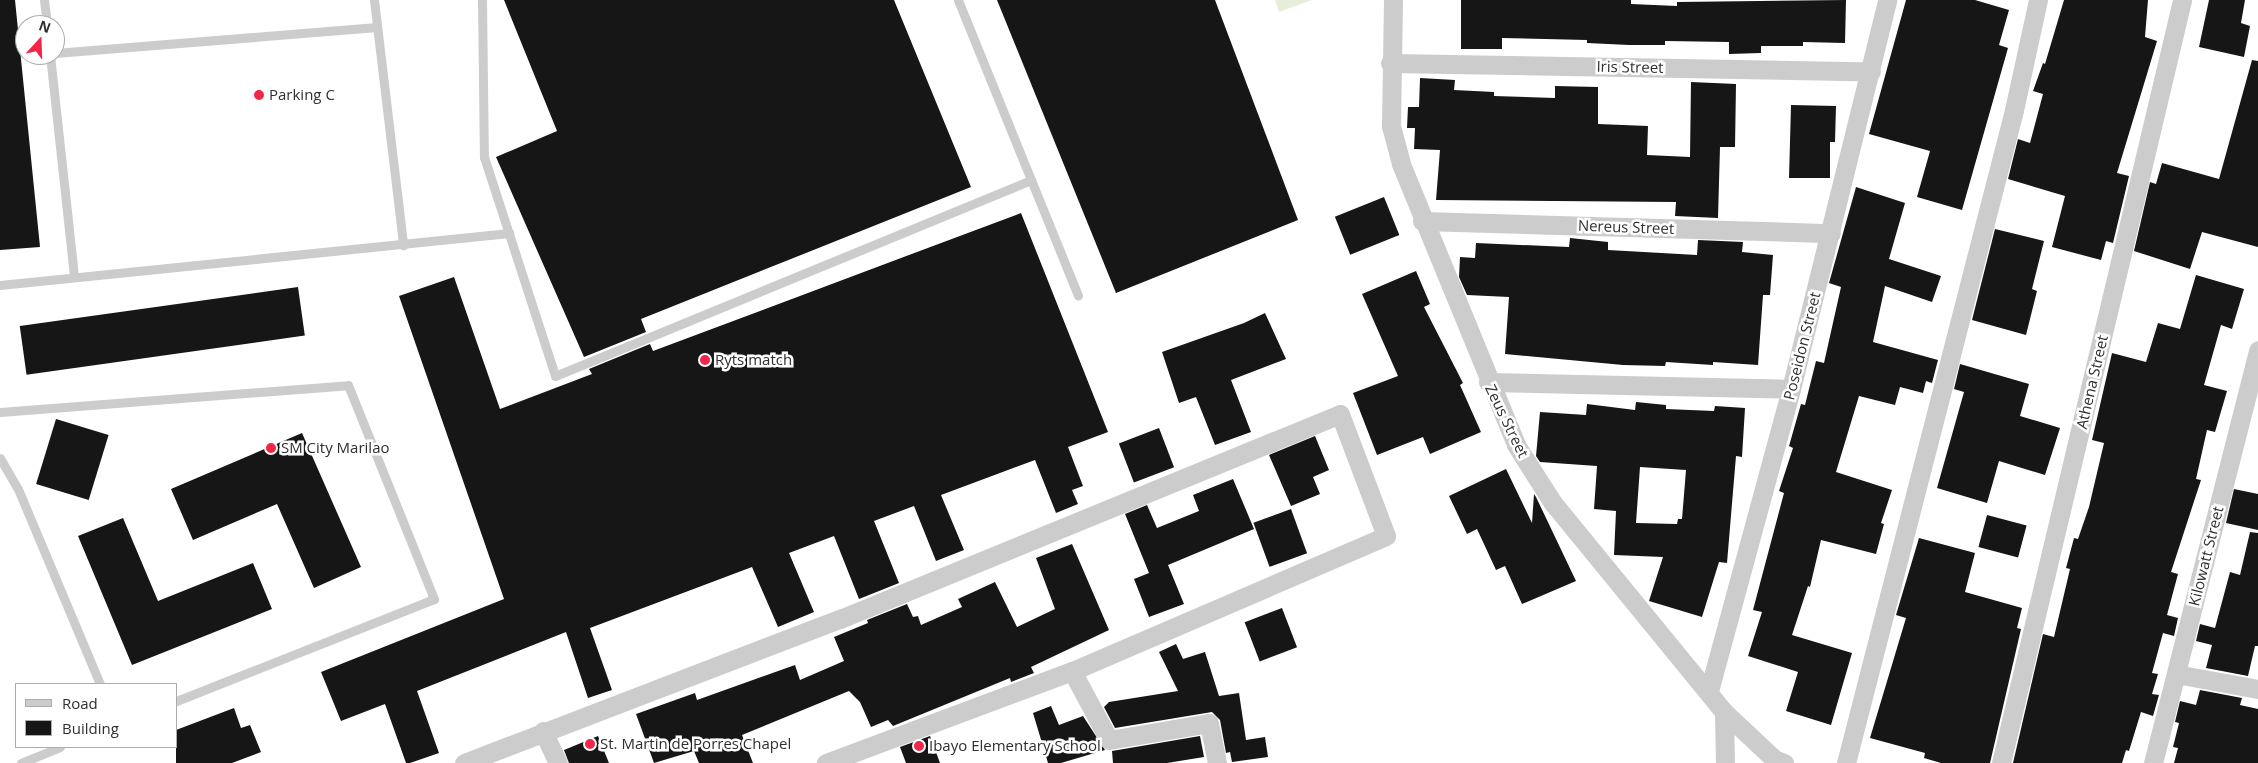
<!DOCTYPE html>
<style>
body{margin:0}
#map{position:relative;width:2258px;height:763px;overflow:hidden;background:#fff;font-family:"Open Sans",sans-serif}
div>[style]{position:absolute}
.green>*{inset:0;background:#e7eddb}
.building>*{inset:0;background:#161616;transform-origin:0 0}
.lane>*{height:9px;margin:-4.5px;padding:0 4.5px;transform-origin:4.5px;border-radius:4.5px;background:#ccc}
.street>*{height:19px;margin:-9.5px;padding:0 9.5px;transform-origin:9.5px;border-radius:9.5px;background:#ccc}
.dots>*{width:14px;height:14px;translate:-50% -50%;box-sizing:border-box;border:2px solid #fff;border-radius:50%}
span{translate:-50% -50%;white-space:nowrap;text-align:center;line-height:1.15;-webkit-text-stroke:5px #fff;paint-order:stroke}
.street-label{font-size:15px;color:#2f2f2f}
.poi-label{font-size:15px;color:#2f2f2f}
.left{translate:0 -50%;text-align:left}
.legend{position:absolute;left:15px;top:683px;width:162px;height:65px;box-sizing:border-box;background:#fff;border:1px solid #acacac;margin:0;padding:6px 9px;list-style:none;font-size:15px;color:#2f2f2f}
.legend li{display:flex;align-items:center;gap:10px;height:25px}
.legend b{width:25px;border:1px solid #acacac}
.north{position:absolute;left:15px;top:15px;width:50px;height:50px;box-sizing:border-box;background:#fff;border:1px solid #acacac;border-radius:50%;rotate:20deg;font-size:14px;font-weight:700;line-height:20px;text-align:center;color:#2f2f2f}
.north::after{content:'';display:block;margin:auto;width:18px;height:22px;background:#f12648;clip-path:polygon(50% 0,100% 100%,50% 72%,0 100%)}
</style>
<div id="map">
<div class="green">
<div style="clip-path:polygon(1275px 0,1312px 0,1279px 12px)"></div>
</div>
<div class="building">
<div style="clip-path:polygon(0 0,15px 0,40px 247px,0 250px)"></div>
<div style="clip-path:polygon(504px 0,894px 0,971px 187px,641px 319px,646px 332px,584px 357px,496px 157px,557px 131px)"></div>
<div style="clip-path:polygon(997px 0,1215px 0,1298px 220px,1116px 293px)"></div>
<div style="clip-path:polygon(1461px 0,1631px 0,1631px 4px,1677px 6px,1677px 2px,1846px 0,1845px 43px,1803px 42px,1803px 46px,1761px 46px,1761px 53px,1729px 54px,1729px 42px,1665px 41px,1665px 45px,1629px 45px,1587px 43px,1587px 40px,1502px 38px,1502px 49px,1461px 49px)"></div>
<div style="clip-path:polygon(1906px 0,1975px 0,2009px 10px,1999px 45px,2008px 48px,1962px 210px,1917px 197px,1930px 151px,1869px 134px)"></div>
<div style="clip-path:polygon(2064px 0,2148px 0,2145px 37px,2157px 41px,2117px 173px,2129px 176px,2113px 243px,2106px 241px,2101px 260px,2052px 247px,2065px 196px,2008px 179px,2018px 139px,2030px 143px,2043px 94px,2033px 91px,2043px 63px,2045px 64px)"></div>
<div style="clip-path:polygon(2209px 0,2245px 0,2241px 23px,2250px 26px,2244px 57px,2199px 47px)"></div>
<div style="clip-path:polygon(2252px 60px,2258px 61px,2258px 247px,2202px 232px,2190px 269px,2134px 251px,2150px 182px,2156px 184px,2162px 163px,2219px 179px)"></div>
<div style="clip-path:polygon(1420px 78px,1455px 80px,1454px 90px,1494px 92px,1494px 96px,1555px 98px,1555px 86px,1598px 87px,1598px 124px,1648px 126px,1647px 155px,1690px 157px,1691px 82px,1736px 84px,1735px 147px,1720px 147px,1718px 218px,1675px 216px,1676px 202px,1436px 200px,1440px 150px,1414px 149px,1415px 128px,1407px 128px,1408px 107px,1419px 107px)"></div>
<div style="clip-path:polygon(1791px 105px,1836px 106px,1835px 142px,1830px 142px,1830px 178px,1789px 178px)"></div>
<div style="clip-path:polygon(1856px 187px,1905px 203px,1889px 259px,1941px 276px,1932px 302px,1885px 286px,1873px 342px,1938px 360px,1932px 383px,1926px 381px,1923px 393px,1900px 387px,1895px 405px,1859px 396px,1836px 472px,1892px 490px,1881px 523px,1884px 524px,1876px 554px,1821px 540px,1810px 587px,1808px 586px,1792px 635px,1852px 653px,1831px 725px,1786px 711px,1798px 672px,1748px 656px,1762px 612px,1753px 610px,1784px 493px,1779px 491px,1793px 448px,1789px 446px,1801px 404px,1805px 405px,1816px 361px,1824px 363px,1841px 287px,1829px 283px)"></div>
<div style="left:1384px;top:197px;width:41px;height:53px;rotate:68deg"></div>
<div style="clip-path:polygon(1021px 213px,1108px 432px,1068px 447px,1083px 486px,1072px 490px,1078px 504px,1056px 513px,1035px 460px,941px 495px,964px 550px,936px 561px,914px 506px,874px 521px,899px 583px,859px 599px,834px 536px,789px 553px,814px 612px,778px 627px,752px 567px,590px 628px,612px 690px,588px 698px,566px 632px,417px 691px,439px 753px,410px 763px,406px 763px,385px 704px,341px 721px,321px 672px,504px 599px,399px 296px,454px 277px,500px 409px,592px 374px,589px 369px,650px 344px,653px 351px)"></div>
<div style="clip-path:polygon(1995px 229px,2044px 241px,2032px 289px,2037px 291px,2026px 335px,1972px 320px)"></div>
<div style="clip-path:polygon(1570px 238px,1608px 242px,1608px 250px,1697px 255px,1698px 240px,1743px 242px,1742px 252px,1773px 255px,1770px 295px,1763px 295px,1758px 365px,1713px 362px,1713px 365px,1666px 362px,1665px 366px,1623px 365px,1505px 354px,1509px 297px,1467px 295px,1459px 277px,1460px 257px,1475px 258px,1476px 243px,1569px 247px)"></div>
<div style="clip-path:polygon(1416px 271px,1430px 304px,1424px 307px,1463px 383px,1460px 385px,1481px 432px,1430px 454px,1423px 437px,1377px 455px,1353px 393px,1398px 376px,1362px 294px)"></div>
<div style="clip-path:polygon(2196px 275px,2244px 289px,2232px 329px,2221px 325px,2204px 385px,2227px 391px,2215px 432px,2207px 430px,2196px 479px,2201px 480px,2171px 572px,2178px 574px,2167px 615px,2178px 618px,2174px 636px,2163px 633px,2152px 673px,2158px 674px,2152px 694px,2159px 695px,2153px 716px,2141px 712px,2129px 751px,2126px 750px,2122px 763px,2013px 763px,2043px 634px,2054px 637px,2070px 569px,2066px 568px,2074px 538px,2078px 539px,2089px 507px,2104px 443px,2092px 440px,2112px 353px,2146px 362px,2158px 323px,2180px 329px)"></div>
<div style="left:298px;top:287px;width:49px;height:281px;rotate:82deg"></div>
<div style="clip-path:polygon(1265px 313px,1286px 359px,1231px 380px,1251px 432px,1215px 445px,1196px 397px,1179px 403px,1162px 352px,1244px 323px)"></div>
<div style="clip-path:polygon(1960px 364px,2029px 384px,2020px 416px,2060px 428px,2045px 475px,1999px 461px,1987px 503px,1937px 488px,1964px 392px,1954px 389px)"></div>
<div style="clip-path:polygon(evenodd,1636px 402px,1666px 405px,1666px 409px,1714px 411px,1715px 406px,1745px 408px,1742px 457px,1736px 456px,1727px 563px,1719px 562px,1702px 617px,1649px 601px,1663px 557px,1614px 555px,1616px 511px,1594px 509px,1597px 466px,1540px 462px,1536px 456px,1540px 412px,1586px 415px,1587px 404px,1635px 410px,1636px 402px,1640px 467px,1686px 470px,1682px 519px,1678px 519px,1677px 524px,1636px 523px,1640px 467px)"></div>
<div style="left:56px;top:419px;width:55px;height:68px;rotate:17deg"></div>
<div style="left:1159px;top:428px;width:42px;height:43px;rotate:69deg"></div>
<div style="clip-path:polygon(302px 433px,361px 567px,314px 588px,277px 504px,193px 540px,171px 489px)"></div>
<div style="clip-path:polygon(1315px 436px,1329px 470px,1313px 477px,1320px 494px,1291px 506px,1269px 455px)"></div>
<div style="clip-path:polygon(1506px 469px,1532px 523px,1534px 494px,1536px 497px,1576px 581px,1522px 604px,1505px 566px,1496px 570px,1477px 529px,1467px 534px,1449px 496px)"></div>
<div style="clip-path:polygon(1233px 479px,1254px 529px,1168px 565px,1184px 604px,1149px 617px,1134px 579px,1149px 573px,1125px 514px,1147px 505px,1157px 528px,1199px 511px,1193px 495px)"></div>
<div style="clip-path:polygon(2234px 489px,2258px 494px,2258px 530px,2226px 523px)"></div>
<div style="left:1291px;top:509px;width:47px;height:40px;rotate:70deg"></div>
<div style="left:1987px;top:515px;width:41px;height:33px;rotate:15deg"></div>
<div style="clip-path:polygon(123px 518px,158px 601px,253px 563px,272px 609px,132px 665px,78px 536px)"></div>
<div style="clip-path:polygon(2250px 532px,2258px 533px,2258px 646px,2255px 646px,2248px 676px,2206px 668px,2212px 645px,2196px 641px,2200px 624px,2215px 628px,2230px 572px,2240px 575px)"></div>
<div style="clip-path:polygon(1919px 538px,1975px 553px,1965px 592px,2022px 608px,2017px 628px,2021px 629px,1990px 763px,1941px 763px,1924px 758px,1925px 753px,1870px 738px,1906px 618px,1896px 615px)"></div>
<div style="clip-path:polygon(1072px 544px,1109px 630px,1031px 667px,1034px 673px,1011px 682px,1010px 678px,893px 726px,888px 720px,871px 727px,860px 702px,849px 691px,742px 735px,753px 763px,699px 763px,694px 751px,654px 763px,636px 714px,695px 693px,697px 700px,795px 665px,800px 680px,844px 661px,834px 637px,868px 623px,867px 620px,907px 604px,913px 617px,918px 616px,921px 625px,962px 607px,958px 599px,995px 582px,1017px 627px,1055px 609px,1036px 558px)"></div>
<div style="left:1282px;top:608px;width:42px;height:40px;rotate:69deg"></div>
<div style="clip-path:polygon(1176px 644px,1183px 659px,1205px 652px,1219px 696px,1239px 693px,1246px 740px,1265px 737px,1268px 757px,1232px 762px,1230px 752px,1226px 753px,1220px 720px,1212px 712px,1115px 728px,1104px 707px,1109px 702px,1178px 691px,1159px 652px)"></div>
<div style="clip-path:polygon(2200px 690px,2242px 698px,2240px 705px,2258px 709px,2258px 763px,2174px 763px,2178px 748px,2173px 747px,2179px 723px,2175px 722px,2180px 701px,2196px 705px)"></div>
<div style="clip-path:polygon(1051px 706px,1059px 725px,1083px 716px,1105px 750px,1061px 763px,1048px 763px,1033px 713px)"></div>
<div style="clip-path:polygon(234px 708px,241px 728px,250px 725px,261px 752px,232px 763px,176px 763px,176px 730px)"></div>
<div style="clip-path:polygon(598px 736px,609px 763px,569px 763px,564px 750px)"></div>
<div style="clip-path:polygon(930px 736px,940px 763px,906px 763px,900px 747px)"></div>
<div style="clip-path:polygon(1200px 736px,1204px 757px,1167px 763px,1113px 763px,1112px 751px)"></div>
</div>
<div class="lane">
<div style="left:44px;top:0;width:25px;rotate:83deg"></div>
<div style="left:374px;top:0;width:247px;rotate:83.2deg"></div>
<div style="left:482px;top:0;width:157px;rotate:89.3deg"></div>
<div style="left:484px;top:157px;width:230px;rotate:72deg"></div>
<div style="left:555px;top:376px;width:515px;rotate:-22.38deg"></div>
<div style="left:958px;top:0;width:319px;rotate:67.9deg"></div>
<div style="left:55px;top:53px;width:323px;rotate:-4.6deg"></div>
<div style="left:50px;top:55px;width:223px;rotate:83.8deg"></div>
<div style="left:0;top:285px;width:512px;rotate:-5.83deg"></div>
<div style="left:0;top:412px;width:349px;rotate:-4.4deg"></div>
<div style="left:348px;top:385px;width:231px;rotate:68.1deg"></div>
<div style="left:434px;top:599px;width:277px;rotate:158.4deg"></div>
<div style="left:0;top:458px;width:36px;rotate:60deg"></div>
<div style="left:18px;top:489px;width:212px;rotate:67.2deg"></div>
<div style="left:21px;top:763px;width:42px;rotate:-22.3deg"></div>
</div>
<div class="street">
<div style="left:1393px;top:0;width:126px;rotate:90.9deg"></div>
<div style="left:1391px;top:126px;width:39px;rotate:75deg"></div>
<div style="left:1401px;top:164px;width:304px;rotate:67.7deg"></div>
<div style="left:1516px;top:445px;width:69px;rotate:57.5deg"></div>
<div style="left:1553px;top:503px;width:270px;rotate:50.7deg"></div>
<div style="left:1724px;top:712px;width:69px;rotate:43.2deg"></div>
<div style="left:1774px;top:759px;width:11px;rotate:22deg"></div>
<div style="left:1390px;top:63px;width:481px;rotate:1deg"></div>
<div style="left:1422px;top:221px;width:409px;rotate:1.7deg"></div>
<div style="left:1488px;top:382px;width:303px;rotate:1.3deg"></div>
<div style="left:1072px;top:671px;width:78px;rotate:61.8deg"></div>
<div style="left:1109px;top:740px;width:101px;rotate:-9.6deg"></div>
<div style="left:1209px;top:723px;width:41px;rotate:78.7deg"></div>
<div style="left:2176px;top:674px;width:83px;rotate:10.4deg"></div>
<div style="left:1709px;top:691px;width:313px;rotate:-74.8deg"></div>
<div style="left:1791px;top:389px;width:401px;rotate:-76.1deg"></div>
<div style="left:1724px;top:712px;width:51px;rotate:88.9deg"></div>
<div style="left:543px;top:731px;width:35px;rotate:65deg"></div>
<div style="left:464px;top:763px;width:403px;rotate:-21deg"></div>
<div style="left:840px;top:619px;width:540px;rotate:-22.29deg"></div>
<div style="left:1340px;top:414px;width:130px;rotate:69.3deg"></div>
<div style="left:1386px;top:536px;width:342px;rotate:156.7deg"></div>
<div style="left:1072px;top:671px;width:263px;rotate:159.5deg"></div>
<div style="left:1846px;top:763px;width:674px;rotate:-75.57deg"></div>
<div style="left:2014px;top:110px;width:113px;rotate:-77.7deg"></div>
<div style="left:2001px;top:763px;width:784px;rotate:-76.65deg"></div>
<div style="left:2153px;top:763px;width:426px;rotate:-75.7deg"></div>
</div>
<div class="dots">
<div style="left:259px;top:95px;background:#f12648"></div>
<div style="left:705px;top:360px;background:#f12648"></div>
<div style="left:271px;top:448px;background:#f12648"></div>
<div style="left:590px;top:744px;background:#f12648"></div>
<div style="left:919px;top:746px;background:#f12648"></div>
</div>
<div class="street-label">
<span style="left:1630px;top:67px;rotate:1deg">Iris Street</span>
<span style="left:1626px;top:227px;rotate:2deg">Nereus Street</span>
<span style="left:1802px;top:346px;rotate:-76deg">Poseidon Street</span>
<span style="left:2092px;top:382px;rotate:-77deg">Athena Street</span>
<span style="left:1507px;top:421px;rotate:64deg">Zeus Street</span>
<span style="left:2206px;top:556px;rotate:-76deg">Kilowatt Street</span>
</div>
<div class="poi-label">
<span class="left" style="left:269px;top:95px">Parking C</span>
<span class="left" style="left:715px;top:360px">Ryts match</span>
<span class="left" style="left:281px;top:448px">SM City Marilao</span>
<span class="left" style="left:600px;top:744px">St. Martin de Porres Chapel</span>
<span class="left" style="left:929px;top:746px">Ibayo Elementary School</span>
</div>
<ul class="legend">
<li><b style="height:6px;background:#ccc"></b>Road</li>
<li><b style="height:14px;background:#161616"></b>Building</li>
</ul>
<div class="north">N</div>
</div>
